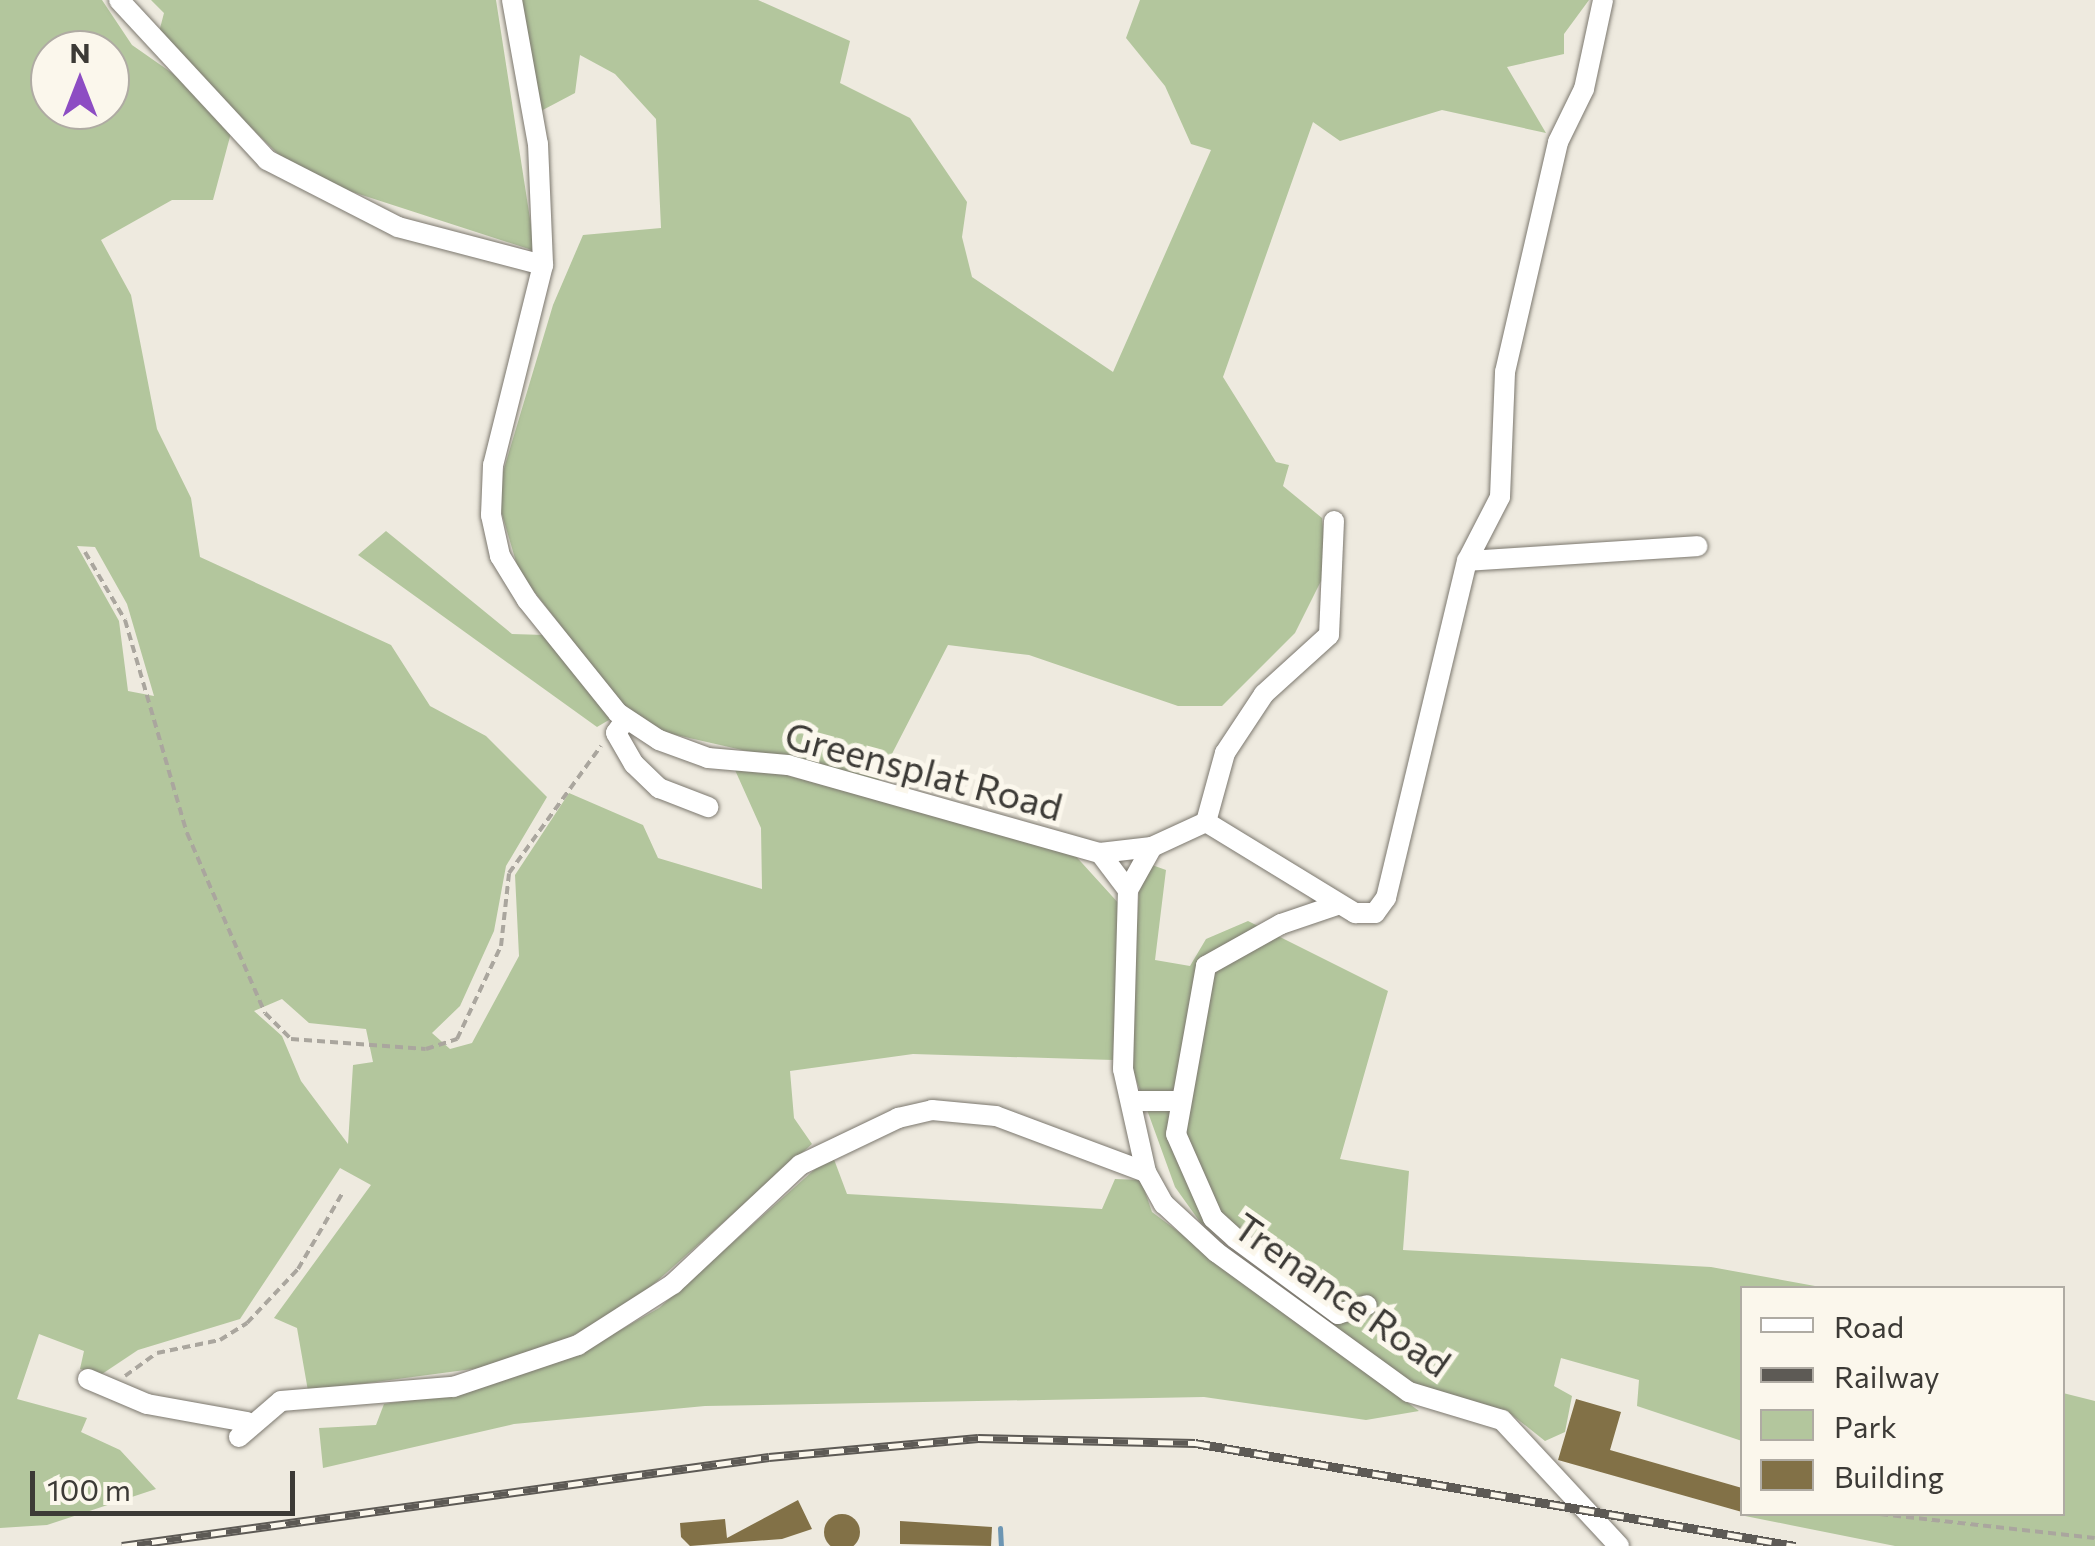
<!DOCTYPE html>
<style>
body{margin:0}
#map{position:relative;width:2095px;height:1546px;overflow:hidden;background:#eeeadf;font-family:Commissioner,sans-serif}
div>[style]{position:absolute}
.green>*{inset:0;background:#b3c69d}
.stream>*{height:5px;margin:-2.5px;padding:0 2.5px;transform-origin:2.5px;border-radius:2.5px;background:#6d96b3}
.building>*{inset:0;background:#827147}
.round{border-radius:50%}
.path>*{height:4px;margin-top:-2px;transform-origin:0;background:repeating-linear-gradient(90deg,#aaa69e 0 8px,transparent 0 13px)}
.roads{filter:drop-shadow(0 0 2px #7c786f) drop-shadow(0 0 2px #7c786f)}
.minor>*{height:20px;margin:-10px;padding:0 10px;transform-origin:10px;border-radius:10px;background:#fff}
.rail>*{height:9px;margin-top:-4.5px;transform-origin:0;background:repeating-linear-gradient(90deg,#fbf7ec 0 15px,#5d5a55 0 30px);box-sizing:border-box;border-block:2px solid #5d5a55}
span{translate:-50% -50%;white-space:nowrap;text-align:center;line-height:1.15;-webkit-text-stroke:10px #fbf7ec;paint-order:stroke}
.street-label{font-size:38px;color:#3c3a36}
.legend{position:absolute;left:1740px;top:1286px;width:325px;height:230px;box-sizing:border-box;background:#fbf7ec;border:2px solid #afaba3;margin:0;padding:12px 18px;list-style:none;font-size:30px;color:#3c3a36}
.legend li{display:flex;align-items:center;gap:20px;height:50px}
.legend b{width:50px;border:2px solid #afaba3}
.north{position:absolute;left:30px;top:30px;width:100px;height:100px;box-sizing:border-box;background:#fbf7ec;border:2px solid #afaba3;border-radius:50%;rotate:0deg;font-size:28px;font-weight:700;line-height:40px;text-align:center;color:#3c3a36}
.north::after{content:'';display:block;margin:auto;width:35px;height:45px;background:#8d4dc3;clip-path:polygon(50% 0,100% 100%,50% 72%,0 100%)}
.scale{position:absolute;left:30px;top:1471px;width:265px;height:45px;box-sizing:border-box;border:5px solid #3c3a36;border-top:0;padding-left:12px;font-size:30px;line-height:35px;white-space:nowrap;color:#3c3a36;-webkit-text-stroke:8px #fbf7ec;paint-order:stroke}
</style>
<div id="map">
<div class="green">
<div style="clip-path:polygon(evenodd,0 0,102px 0,132px 45px,195px 89px,231px 133px,213px 200px,172px 200px,101px 240px,131px 295px,157px 429px,191px 498px,200px 557px,391px 645px,430px 706px,486px 736px,547px 797px,506px 866px,494px 931px,460px 1006px,432px 1033px,450px 1049px,472px 1043px,519px 956px,515px 875px,569px 793px,643px 825px,658px 858px,762px 889px,761px 828px,735px 770px,767px 770px,1072px 852px,1121px 906px,1113px 1060px,913px 1054px,790px 1071px,794px 1118px,812px 1144px,630px 1305px,566px 1339px,480px 1368px,308px 1391px,297px 1328px,274px 1318px,371px 1185px,340px 1168px,240px 1319px,138px 1350px,102px 1374px,80px 1369px,84px 1351px,39px 1334px,17px 1399px,87px 1418px,81px 1432px,120px 1450px,156px 1489px,47px 1525px,0 1528px,0 0,50px 50px,110px 50px,110px 110px,50px 110px,50px 50px,0 0,77px 546px,95px 547px,127px 604px,154px 696px,128px 691px,119px 621px,77px 546px,0 0,282px 999px,309px 1023px,366px 1029px,373px 1062px,353px 1065px,348px 1144px,301px 1081px,282px 1036px,254px 1011px,282px 999px)"></div>
<div style="clip-path:polygon(151px 0,496px 0,535px 251px,331px 185px,278px 154px,158px 36px,164px 13px)"></div>
<div style="clip-path:polygon(520px 0,758px 0,850px 41px,840px 83px,910px 118px,967px 202px,962px 237px,972px 277px,1113px 372px,1211px 150px,1191px 144px,1165px 86px,1126px 38px,1140px 0,1589px 0,1564px 34px,1564px 54px,1507px 67px,1546px 133px,1442px 110px,1340px 141px,1313px 122px,1223px 377px,1276px 462px,1289px 465px,1283px 486px,1322px 518px,1327px 569px,1295px 633px,1222px 706px,1178px 706px,1029px 655px,948px 645px,878px 781px,663px 732px,627px 711px,519px 572px,499px 504px,503px 472px,553px 305px,583px 235px,661px 228px,656px 119px,615px 74px,580px 55px,575px 93px,539px 112px)"></div>
<div style="clip-path:polygon(386px 531px,512px 634px,544px 635px,614px 717px,597px 727px,358px 555px)"></div>
<div style="clip-path:polygon(1152px 865px,1166px 870px,1155px 960px,1190px 966px,1206px 939px,1248px 921px,1388px 991px,1340px 1159px,1409px 1171px,1403px 1250px,1711px 1267px,1826px 1288px,1742px 1288px,1742px 1441px,1637px 1406px,1639px 1380px,1561px 1358px,1554px 1386px,1572px 1396px,1565px 1432px,1545px 1441px,1511px 1414px,1406px 1381px,1200px 1222px,1175px 1187px,1129px 1060px,1139px 891px)"></div>
<div style="clip-path:polygon(832px 1154px,847px 1194px,1102px 1209px,1115px 1179px,1141px 1180px,1152px 1212px,1419px 1411px,1366px 1420px,1204px 1397px,705px 1406px,514px 1424px,323px 1468px,319px 1428px,376px 1425px,384px 1404px,442px 1395px,608px 1337px,659px 1308px)"></div>
<div style="clip-path:polygon(2063px 1393px,2095px 1401px,2095px 1546px,1895px 1546px,1745px 1516px,2062px 1514px)"></div>
</div>
<div class="stream">
<div style="left:1000px;top:1528px;width:18px;rotate:87deg"></div>
</div>
<div class="building">
<div style="clip-path:polygon(1576px 1399px,1621px 1412px,1610px 1450px,1742px 1488px,1742px 1512px,1558px 1460px)"></div>
<div style="clip-path:polygon(798px 1500px,812px 1529px,782px 1539px,690px 1546px,681px 1537px,680px 1523px,725px 1519px,727px 1538px)"></div>
<div class="round" style="left:824px;top:1514px;width:36px;height:36px"></div>
<div style="clip-path:polygon(900px 1521px,992px 1527px,991px 1546px,900px 1544px)"></div>
</div>
<div class="path">
<div style="left:85px;top:552px;width:79px;rotate:59.5deg"></div>
<div style="left:125px;top:620px;width:222px;rotate:73.8deg"></div>
<div style="left:187px;top:833px;width:196px;rotate:66.6deg"></div>
<div style="left:265px;top:1013px;width:37px;rotate:45deg"></div>
<div style="left:291px;top:1039px;width:135px;rotate:4.2deg"></div>
<div style="left:426px;top:1049px;width:33px;rotate:-18deg"></div>
<div style="left:457px;top:1039px;width:103px;rotate:-64.7deg"></div>
<div style="left:501px;top:946px;width:73px;rotate:-83.7deg"></div>
<div style="left:509px;top:873px;width:157px;rotate:-54.1deg"></div>
<div style="left:125px;top:1376px;width:39px;rotate:-36deg"></div>
<div style="left:157px;top:1353px;width:64px;rotate:-11.7deg"></div>
<div style="left:220px;top:1340px;width:32px;rotate:-32deg"></div>
<div style="left:247px;top:1323px;width:74px;rotate:-46.6deg"></div>
<div style="left:298px;top:1269px;width:89px;rotate:-59.7deg"></div>
<div style="left:1880px;top:1514px;width:216px;rotate:6.4deg"></div>
</div>
<div class="roads">
<div class="minor">
<div style="left:119px;top:0;width:218px;rotate:47.2deg"></div>
<div style="left:267px;top:160px;width:147px;rotate:27.1deg"></div>
<div style="left:398px;top:227px;width:150px;rotate:14.7deg"></div>
<div style="left:512px;top:0;width:146px;rotate:79.8deg"></div>
<div style="left:538px;top:144px;width:121px;rotate:87.6deg"></div>
<div style="left:543px;top:265px;width:206px;rotate:104deg"></div>
<div style="left:493px;top:465px;width:50px;rotate:92.3deg"></div>
<div style="left:491px;top:515px;width:42px;rotate:77.6deg"></div>
<div style="left:500px;top:556px;width:52px;rotate:58.5deg"></div>
<div style="left:527px;top:600px;width:145px;rotate:51.2deg"></div>
<div style="left:618px;top:713px;width:49px;rotate:33.4deg"></div>
<div style="left:659px;top:740px;width:52px;rotate:20.2deg"></div>
<div style="left:708px;top:758px;width:80px;rotate:5deg"></div>
<div style="left:788px;top:765px;width:324px;rotate:15.8deg"></div>
<div style="left:1100px;top:853px;width:46px;rotate:52.9deg"></div>
<div style="left:1334px;top:521px;width:114px;rotate:92.5deg"></div>
<div style="left:1329px;top:635px;width:88px;rotate:137.8deg"></div>
<div style="left:1264px;top:694px;width:71px;rotate:123.5deg"></div>
<div style="left:1225px;top:753px;width:72px;rotate:105.4deg"></div>
<div style="left:1206px;top:822px;width:60px;rotate:155.2deg"></div>
<div style="left:1152px;top:847px;width:49px;rotate:119.2deg"></div>
<div style="left:1128px;top:890px;width:179px;rotate:91.6deg"></div>
<div style="left:1123px;top:1069px;width:106px;rotate:77.4deg"></div>
<div style="left:1146px;top:1172px;width:37px;rotate:61deg"></div>
<div style="left:1164px;top:1204px;width:71px;rotate:42.7deg"></div>
<div style="left:1216px;top:1252px;width:238px;rotate:36deg"></div>
<div style="left:1409px;top:1392px;width:97px;rotate:16.8deg"></div>
<div style="left:1502px;top:1420px;width:172px;rotate:47.1deg"></div>
<div style="left:1467px;top:561px;width:231px;rotate:-3.7deg"></div>
<div style="left:626px;top:719px;width:17px;rotate:126deg"></div>
<div style="left:616px;top:733px;width:36px;rotate:60deg"></div>
<div style="left:634px;top:764px;width:35px;rotate:44deg"></div>
<div style="left:659px;top:788px;width:53px;rotate:21.2deg"></div>
<div style="left:1206px;top:822px;width:175px;rotate:31.4deg"></div>
<div style="left:1355px;top:913px;width:20px"></div>
<div style="left:1375px;top:913px;width:19px;rotate:-54deg"></div>
<div style="left:1386px;top:898px;width:347px;rotate:-76.5deg"></div>
<div style="left:1467px;top:561px;width:72px;rotate:-62.7deg"></div>
<div style="left:1500px;top:497px;width:125px;rotate:-87.7deg"></div>
<div style="left:1505px;top:372px;width:236px;rotate:-77deg"></div>
<div style="left:1558px;top:142px;width:59px;rotate:-63.9deg"></div>
<div style="left:1584px;top:89px;width:91px;rotate:-77.9deg"></div>
<div style="left:1100px;top:853px;width:52px;rotate:-6.6deg"></div>
<div style="left:1337px;top:905px;width:59px;rotate:161.3deg"></div>
<div style="left:1281px;top:924px;width:86px;rotate:150.8deg"></div>
<div style="left:1206px;top:966px;width:171px;rotate:100.1deg"></div>
<div style="left:1176px;top:1134px;width:92px;rotate:66.2deg"></div>
<div style="left:1213px;top:1218px;width:30px;rotate:42deg"></div>
<div style="left:1235px;top:1238px;width:128px;rotate:36.4deg"></div>
<div style="left:1338px;top:1314px;width:30px;rotate:-17deg"></div>
<div style="left:1132px;top:1101px;width:44px"></div>
<div style="left:88px;top:1379px;width:64px;rotate:23deg"></div>
<div style="left:147px;top:1404px;width:102px;rotate:10.2deg"></div>
<div style="left:239px;top:1437px;width:55px;rotate:-40.6deg"></div>
<div style="left:281px;top:1401px;width:173px;rotate:-4.7deg"></div>
<div style="left:453px;top:1387px;width:132px;rotate:-18.6deg"></div>
<div style="left:578px;top:1345px;width:113px;rotate:-32.7deg"></div>
<div style="left:673px;top:1284px;width:174px;rotate:-43.1deg"></div>
<div style="left:800px;top:1165px;width:109px;rotate:-25.6deg"></div>
<div style="left:898px;top:1118px;width:35px;rotate:-13deg"></div>
<div style="left:932px;top:1110px;width:64px;rotate:5.4deg"></div>
<div style="left:996px;top:1116px;width:160px;rotate:20.5deg"></div>
</div>
</div>
<div class="rail">
<div style="left:122px;top:1546px;width:653px;rotate:-7.83deg"></div>
<div style="left:769px;top:1457px;width:210px;rotate:-5.2deg"></div>
<div style="left:978px;top:1438px;width:217px;rotate:1.3deg"></div>
<div style="left:1195px;top:1443px;width:609px;rotate:9.74deg"></div>
</div>
<div class="street-label">
<span style="left:924px;top:770px;rotate:15deg">Greensplat Road</span>
<span style="left:1343px;top:1294px;rotate:35deg">Trenance Road</span>
</div>
<ul class="legend">
<li><b style="height:12px;background:#fff"></b>Road</li>
<li><b style="height:12px;background:#5d5a55"></b>Railway</li>
<li><b style="height:28px;background:#b3c69d"></b>Park</li>
<li><b style="height:28px;background:#827147"></b>Building</li>
</ul>
<div class="north">N</div>
<div class="scale">100 m</div>
</div>
